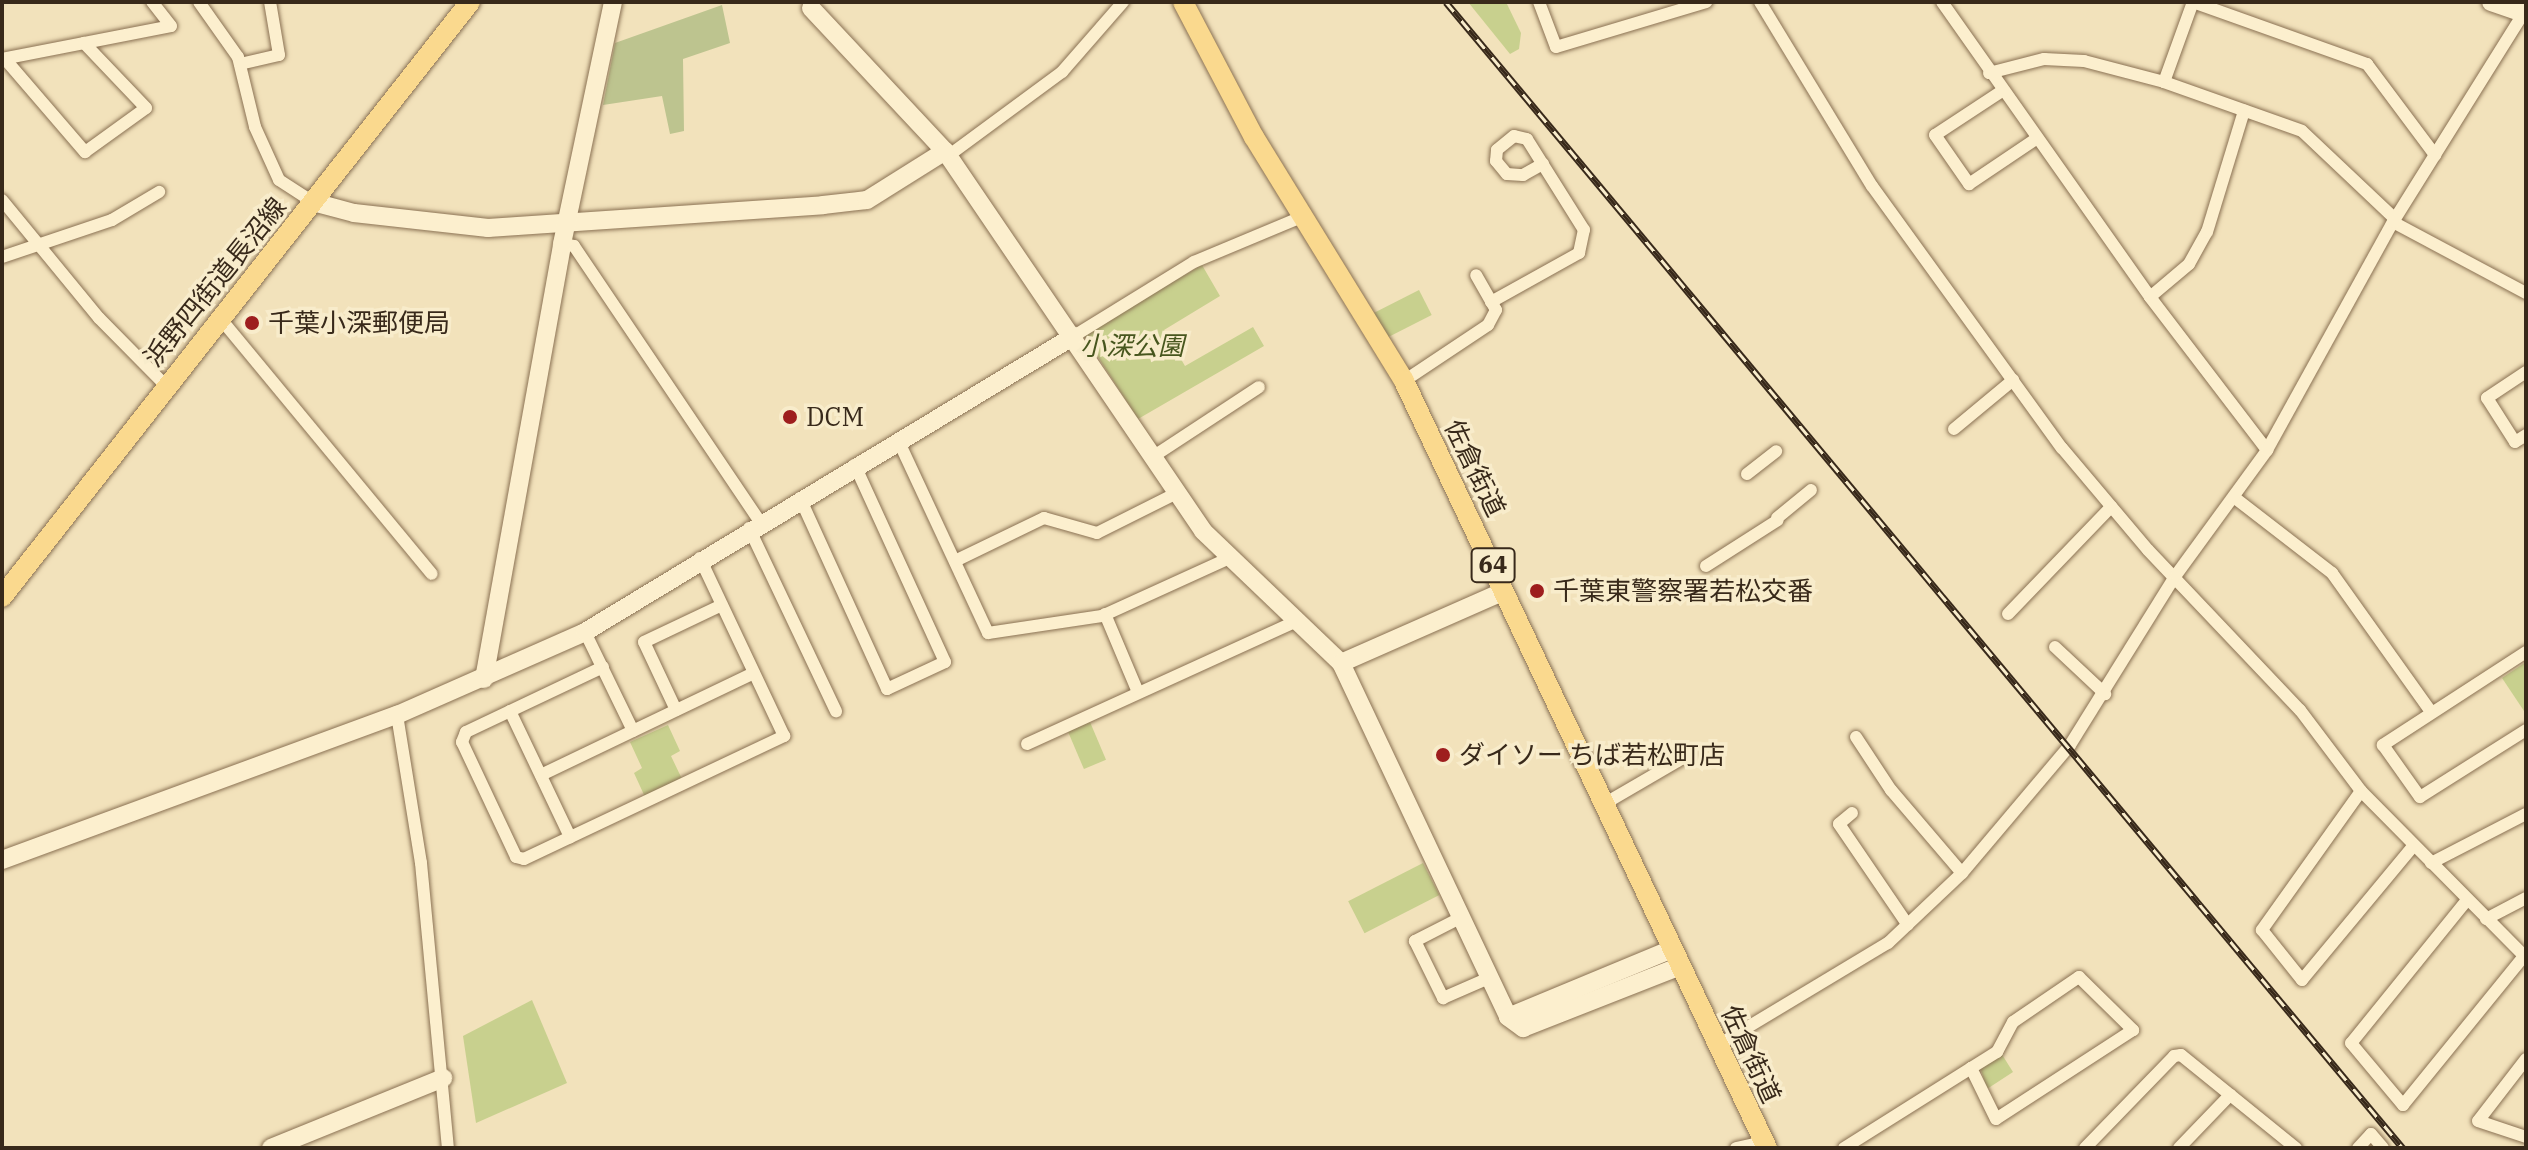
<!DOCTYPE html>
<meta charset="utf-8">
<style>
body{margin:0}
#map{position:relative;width:2528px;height:1150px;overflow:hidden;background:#f2e2bb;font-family:"IBM Plex Serif","Noto Sans JP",serif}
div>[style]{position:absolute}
.green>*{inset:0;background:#c8d08e;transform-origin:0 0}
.cemetery>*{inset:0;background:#bdc48f}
.roads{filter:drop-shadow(0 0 2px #8a7153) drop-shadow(0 0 2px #8a7153)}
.street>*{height:12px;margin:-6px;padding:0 6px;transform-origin:6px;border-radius:6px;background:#fcefce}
.secondary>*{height:18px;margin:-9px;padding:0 9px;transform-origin:9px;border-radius:9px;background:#fcefce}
.primary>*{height:20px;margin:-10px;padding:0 10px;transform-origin:10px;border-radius:10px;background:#fad98e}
.rail>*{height:7px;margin-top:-3.5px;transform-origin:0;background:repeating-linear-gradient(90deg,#f8eccb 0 12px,#38291a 0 24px);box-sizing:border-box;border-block:2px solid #38291a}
.dots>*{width:22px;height:22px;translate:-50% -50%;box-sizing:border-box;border:4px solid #f8eccb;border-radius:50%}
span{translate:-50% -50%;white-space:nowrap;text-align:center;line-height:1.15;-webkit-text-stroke:7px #f8eccb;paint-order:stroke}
.shield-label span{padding:2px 6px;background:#f8eccb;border:2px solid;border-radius:6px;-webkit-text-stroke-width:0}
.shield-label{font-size:24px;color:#38291a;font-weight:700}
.street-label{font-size:26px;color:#38291a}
.poi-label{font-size:26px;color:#38291a}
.left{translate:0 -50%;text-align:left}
.park-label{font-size:26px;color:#47561e;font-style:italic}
.frame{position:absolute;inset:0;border:4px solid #38291a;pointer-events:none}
</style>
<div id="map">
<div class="green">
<div style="clip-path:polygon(1468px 2px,1506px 2px,1521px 33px,1519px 49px,1510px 54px)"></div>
<div style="clip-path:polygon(1202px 265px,1220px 296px,1164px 330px,1185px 366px,1253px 327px,1264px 346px,1138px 419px,1083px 334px)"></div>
<div style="left:1419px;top:290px;width:28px;height:53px;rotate:63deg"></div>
<div style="clip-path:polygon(2526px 662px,2526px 714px,2502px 678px)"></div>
<div style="left:1090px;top:722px;width:41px;height:24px;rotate:67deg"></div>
<div style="clip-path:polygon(668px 725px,680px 751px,671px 756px,682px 779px,645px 797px,634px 773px,642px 768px,630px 742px)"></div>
<div style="left:1423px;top:863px;width:36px;height:84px;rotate:63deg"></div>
<div style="clip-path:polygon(532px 1000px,567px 1083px,476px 1123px,463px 1036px)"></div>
<div style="clip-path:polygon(2001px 1053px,2013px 1072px,1987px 1089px,1980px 1067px)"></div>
</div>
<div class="cemetery">
<div style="clip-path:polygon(722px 5px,730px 43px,683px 59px,684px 131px,670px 134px,662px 96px,603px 105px,615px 43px)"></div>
</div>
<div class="roads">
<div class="street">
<div style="left:199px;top:2px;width:67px;rotate:54.7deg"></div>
<div style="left:238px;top:57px;width:72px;rotate:76.3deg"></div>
<div style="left:255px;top:127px;width:58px;rotate:65.6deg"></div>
<div style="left:279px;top:180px;width:40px;rotate:32.9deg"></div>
<div style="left:1539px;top:2px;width:48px;rotate:69.3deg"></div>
<div style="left:1556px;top:47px;width:157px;rotate:-16.7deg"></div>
<div style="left:1760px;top:2px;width:215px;rotate:58.7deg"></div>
<div style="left:1872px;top:186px;width:324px;rotate:54.1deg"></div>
<div style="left:2062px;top:448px;width:133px;rotate:49.9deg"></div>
<div style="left:2148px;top:550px;width:221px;rotate:46.5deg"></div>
<div style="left:2300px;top:710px;width:101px;rotate:53deg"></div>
<div style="left:2361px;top:791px;width:235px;rotate:45.3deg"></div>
<div style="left:1942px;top:2px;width:361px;rotate:54.8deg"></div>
<div style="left:2150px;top:297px;width:193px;rotate:52.6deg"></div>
<div style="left:2193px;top:2px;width:185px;rotate:19.6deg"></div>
<div style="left:2367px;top:64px;width:114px;rotate:53.2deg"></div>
<div style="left:2px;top:59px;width:172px;rotate:-11deg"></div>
<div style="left:171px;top:26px;width:31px;rotate:-128deg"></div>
<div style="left:5px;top:59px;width:123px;rotate:49.3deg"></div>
<div style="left:85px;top:152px;width:75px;rotate:-35.8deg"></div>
<div style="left:146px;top:108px;width:90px;rotate:-133.6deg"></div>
<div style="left:240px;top:64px;width:40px;rotate:-13deg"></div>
<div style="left:279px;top:55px;width:54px;rotate:-99.6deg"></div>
<div style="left:1989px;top:73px;width:57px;rotate:-14.3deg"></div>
<div style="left:2044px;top:59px;width:40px;rotate:2.9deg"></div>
<div style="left:2084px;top:61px;width:83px;rotate:14.7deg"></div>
<div style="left:2164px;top:82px;width:146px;rotate:19.5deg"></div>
<div style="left:2302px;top:131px;width:128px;rotate:43.4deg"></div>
<div style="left:2164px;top:82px;width:85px;rotate:-70.1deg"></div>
<div style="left:2002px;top:91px;width:80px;rotate:146.7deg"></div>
<div style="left:1935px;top:135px;width:60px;rotate:55.2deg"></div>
<div style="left:1969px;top:184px;width:81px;rotate:-33.9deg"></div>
<div style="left:948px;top:156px;width:142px;rotate:-36.4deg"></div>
<div style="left:1062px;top:72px;width:93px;rotate:-48.9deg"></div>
<div style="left:2px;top:200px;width:153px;rotate:50.6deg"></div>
<div style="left:99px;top:318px;width:95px;rotate:45.4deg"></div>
<div style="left:2393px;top:222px;width:151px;rotate:28.1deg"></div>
<div style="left:562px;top:244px;width:12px;rotate:9deg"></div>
<div style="left:574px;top:246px;width:333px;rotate:56deg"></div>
<div style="left:2px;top:257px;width:116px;rotate:-18.6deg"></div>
<div style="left:112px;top:220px;width:55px;rotate:-30.8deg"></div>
<div style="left:2150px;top:297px;width:51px;rotate:-40.2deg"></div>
<div style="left:2189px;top:264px;width:37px;rotate:-61deg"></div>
<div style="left:2207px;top:232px;width:127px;rotate:-73deg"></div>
<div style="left:1491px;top:302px;width:101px;rotate:-29.1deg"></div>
<div style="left:1579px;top:253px;width:24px;rotate:-78deg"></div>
<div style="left:1584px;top:230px;width:107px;rotate:-122.1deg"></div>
<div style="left:1527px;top:139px;width:13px;rotate:-167deg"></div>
<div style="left:1514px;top:136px;width:22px;rotate:141deg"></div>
<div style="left:1497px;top:150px;width:11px;rotate:95deg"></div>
<div style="left:1496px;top:161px;width:17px;rotate:50deg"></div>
<div style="left:1507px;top:174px;width:16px;rotate:4deg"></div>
<div style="left:1523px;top:175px;width:23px;rotate:-29deg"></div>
<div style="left:220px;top:318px;width:332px;rotate:50.4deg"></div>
<div style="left:1074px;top:336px;width:141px;rotate:-31.7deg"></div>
<div style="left:1194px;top:262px;width:119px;rotate:-22.7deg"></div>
<div style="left:2526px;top:372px;width:47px;rotate:146.3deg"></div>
<div style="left:2487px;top:398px;width:52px;rotate:57.5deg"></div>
<div style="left:2515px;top:442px;width:13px;rotate:-32deg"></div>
<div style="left:1404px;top:381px;width:101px;rotate:-33.7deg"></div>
<div style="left:1488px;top:325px;width:17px;rotate:-62deg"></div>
<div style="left:1496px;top:310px;width:40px;rotate:-119.7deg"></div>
<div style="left:1954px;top:429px;width:77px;rotate:-39.7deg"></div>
<div style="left:898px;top:440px;width:213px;rotate:65deg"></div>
<div style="left:988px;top:633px;width:115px;rotate:-8.5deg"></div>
<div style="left:1102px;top:616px;width:137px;rotate:-24.5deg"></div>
<div style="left:1151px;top:458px;width:129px;rotate:-33.3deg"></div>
<div style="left:1747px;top:474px;width:37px;rotate:-38deg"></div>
<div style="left:800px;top:498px;width:210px;rotate:65.5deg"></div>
<div style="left:887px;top:689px;width:64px;rotate:-25deg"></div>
<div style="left:945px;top:662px;width:217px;rotate:-114.6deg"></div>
<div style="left:2235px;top:498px;width:123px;rotate:37.7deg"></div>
<div style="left:2332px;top:573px;width:171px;rotate:54.5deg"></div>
<div style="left:1777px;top:518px;width:44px;rotate:-39.5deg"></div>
<div style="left:749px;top:528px;width:203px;rotate:64.6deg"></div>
<div style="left:955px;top:561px;width:99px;rotate:-25.8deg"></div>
<div style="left:1044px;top:518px;width:55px;rotate:15.8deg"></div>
<div style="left:1097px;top:533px;width:89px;rotate:-26.6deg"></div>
<div style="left:1706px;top:566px;width:85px;rotate:-32.6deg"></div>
<div style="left:1105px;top:614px;width:85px;rotate:67.1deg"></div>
<div style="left:2008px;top:614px;width:149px;rotate:-46.1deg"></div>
<div style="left:585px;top:632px;width:110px;rotate:64.1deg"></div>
<div style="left:2055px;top:647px;width:69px;rotate:43.2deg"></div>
<div style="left:2526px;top:652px;width:171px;rotate:147deg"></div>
<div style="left:2383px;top:745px;width:64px;rotate:54.6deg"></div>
<div style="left:2420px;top:797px;width:125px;rotate:-32.3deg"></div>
<div style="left:603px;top:667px;width:152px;rotate:154.6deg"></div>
<div style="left:466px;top:732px;width:11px;rotate:112deg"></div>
<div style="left:462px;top:742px;width:127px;rotate:64.8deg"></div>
<div style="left:516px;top:857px;width:8px;rotate:14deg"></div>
<div style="left:524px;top:859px;width:288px;rotate:-25.3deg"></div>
<div style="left:784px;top:736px;width:197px;rotate:-115.3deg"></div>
<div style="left:676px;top:710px;width:75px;rotate:-115.2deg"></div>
<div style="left:644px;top:642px;width:86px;rotate:-25.4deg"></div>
<div style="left:510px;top:711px;width:140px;rotate:64.5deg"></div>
<div style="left:397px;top:715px;width:150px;rotate:80.8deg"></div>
<div style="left:421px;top:863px;width:286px;rotate:84.6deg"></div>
<div style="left:1856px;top:737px;width:64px;rotate:56.6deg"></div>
<div style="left:1891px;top:790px;width:109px;rotate:49.5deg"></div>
<div style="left:1027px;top:744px;width:294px;rotate:-24.5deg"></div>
<div style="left:541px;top:775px;width:236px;rotate:-25.6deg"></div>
<div style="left:2361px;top:791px;width:171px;rotate:125.5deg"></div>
<div style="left:2262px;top:930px;width:64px;rotate:51.3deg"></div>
<div style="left:2302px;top:980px;width:175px;rotate:-50.3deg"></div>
<div style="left:1604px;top:804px;width:99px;rotate:-30.2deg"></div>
<div style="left:1852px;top:813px;width:17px;rotate:140deg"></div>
<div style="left:1839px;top:824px;width:122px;rotate:55.7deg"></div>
<div style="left:2431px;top:863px;width:107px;rotate:-27.3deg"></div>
<div style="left:2467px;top:900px;width:184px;rotate:129deg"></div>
<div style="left:2351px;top:1043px;width:81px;rotate:50deg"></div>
<div style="left:2403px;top:1105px;width:192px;rotate:-50.9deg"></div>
<div style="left:1462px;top:917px;width:53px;rotate:152.9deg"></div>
<div style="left:1415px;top:941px;width:64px;rotate:63.8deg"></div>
<div style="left:1443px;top:998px;width:50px;rotate:-23.5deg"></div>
<div style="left:2486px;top:919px;width:45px;rotate:-27.7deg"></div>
<div style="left:1718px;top:1045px;width:198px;rotate:-31deg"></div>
<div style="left:1888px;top:943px;width:102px;rotate:-43.4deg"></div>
<div style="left:1962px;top:873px;width:167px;rotate:-49.8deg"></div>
<div style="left:2070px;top:745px;width:200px;rotate:-58.1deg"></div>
<div style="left:2176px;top:575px;width:155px;rotate:-53.9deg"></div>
<div style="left:2267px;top:450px;width:260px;rotate:-61.1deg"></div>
<div style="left:2393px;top:222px;width:251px;rotate:-58deg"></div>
<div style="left:2526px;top:1059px;width:78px;rotate:127.7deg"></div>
<div style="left:2478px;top:1121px;width:51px;rotate:18.4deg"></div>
<div style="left:1736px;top:1148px;width:29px;rotate:-12deg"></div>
<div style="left:1844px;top:1148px;width:150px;rotate:-32.2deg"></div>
<div style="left:1971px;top:1068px;width:31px;rotate:-32deg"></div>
<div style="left:1997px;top:1052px;width:34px;rotate:-62deg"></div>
<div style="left:2013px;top:1022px;width:80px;rotate:-34.3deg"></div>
<div style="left:2079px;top:977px;width:76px;rotate:44.5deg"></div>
<div style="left:2133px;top:1030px;width:163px;rotate:147deg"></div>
<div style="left:1996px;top:1119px;width:57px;rotate:-116.1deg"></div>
<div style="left:2085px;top:1148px;width:128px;rotate:-45.9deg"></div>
<div style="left:2174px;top:1056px;width:7px;rotate:-8deg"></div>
<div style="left:2181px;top:1055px;width:148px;rotate:39deg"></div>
<div style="left:2179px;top:1148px;width:74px;rotate:-46.1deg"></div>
<div style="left:2358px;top:1148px;width:19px;rotate:-47deg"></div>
<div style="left:2371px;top:1134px;width:18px;rotate:49deg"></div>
</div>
<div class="secondary">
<div style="left:2491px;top:2px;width:37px;rotate:19deg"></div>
<div style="left:811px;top:8px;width:196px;rotate:46.9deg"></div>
<div style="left:945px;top:151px;width:459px;rotate:55.8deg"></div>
<div style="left:1203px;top:531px;width:191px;rotate:43.7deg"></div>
<div style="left:1341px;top:663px;width:391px;rotate:64.7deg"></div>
<div style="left:1508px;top:1017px;width:19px;rotate:36deg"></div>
<div style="left:1523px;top:1028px;width:169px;rotate:-21.5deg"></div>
<div style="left:313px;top:202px;width:42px;rotate:15deg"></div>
<div style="left:354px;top:213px;width:135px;rotate:6.4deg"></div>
<div style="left:488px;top:228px;width:336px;rotate:-3.9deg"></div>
<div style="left:823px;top:205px;width:44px;rotate:-6.5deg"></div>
<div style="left:867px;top:200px;width:92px;rotate:-32.1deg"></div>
<div style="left:1341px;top:663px;width:178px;rotate:-23.8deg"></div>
<div style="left:484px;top:679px;width:442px;rotate:-79.8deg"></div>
<div style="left:562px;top:244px;width:247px;rotate:-78.1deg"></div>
<div style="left:2px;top:860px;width:421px;rotate:-20.2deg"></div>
<div style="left:397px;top:715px;width:206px;rotate:-23.8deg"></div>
<div style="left:585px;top:632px;width:572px;rotate:-31.19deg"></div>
<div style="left:1508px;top:1017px;width:178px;rotate:-22.5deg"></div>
<div style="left:271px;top:1148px;width:186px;rotate:-22.1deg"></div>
</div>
<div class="primary">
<div style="left:1183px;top:2px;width:153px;rotate:62.3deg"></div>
<div style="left:1254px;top:137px;width:286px;rotate:58.4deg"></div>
<div style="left:1404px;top:381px;width:849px;rotate:64.67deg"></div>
<div style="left:2px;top:597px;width:757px;rotate:-51.81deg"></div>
</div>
</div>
<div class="rail">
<div style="left:1446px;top:2px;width:1493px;rotate:50.14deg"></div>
</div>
<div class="dots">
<div style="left:252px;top:323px;background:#9e1e1e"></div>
<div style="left:790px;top:417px;background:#9e1e1e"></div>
<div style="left:1537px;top:591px;background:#9e1e1e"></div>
<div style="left:1443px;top:755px;background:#9e1e1e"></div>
</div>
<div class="shield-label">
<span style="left:1493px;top:565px">64</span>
</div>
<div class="street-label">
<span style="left:215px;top:282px;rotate:-51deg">浜野四街道長沼線</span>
<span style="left:1475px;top:468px;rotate:64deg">佐倉街道</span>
<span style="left:1751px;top:1054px;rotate:65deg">佐倉街道</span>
</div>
<div class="poi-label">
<span class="left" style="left:268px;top:323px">千葉小深郵便局</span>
<span class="left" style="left:806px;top:417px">DCM</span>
<span class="left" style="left:1553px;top:591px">千葉東警察署若松交番</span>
<span class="left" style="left:1459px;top:755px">ダイソー ちば若松町店</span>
</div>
<div class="park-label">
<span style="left:1132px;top:346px">小深公園</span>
</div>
<div class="frame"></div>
</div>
